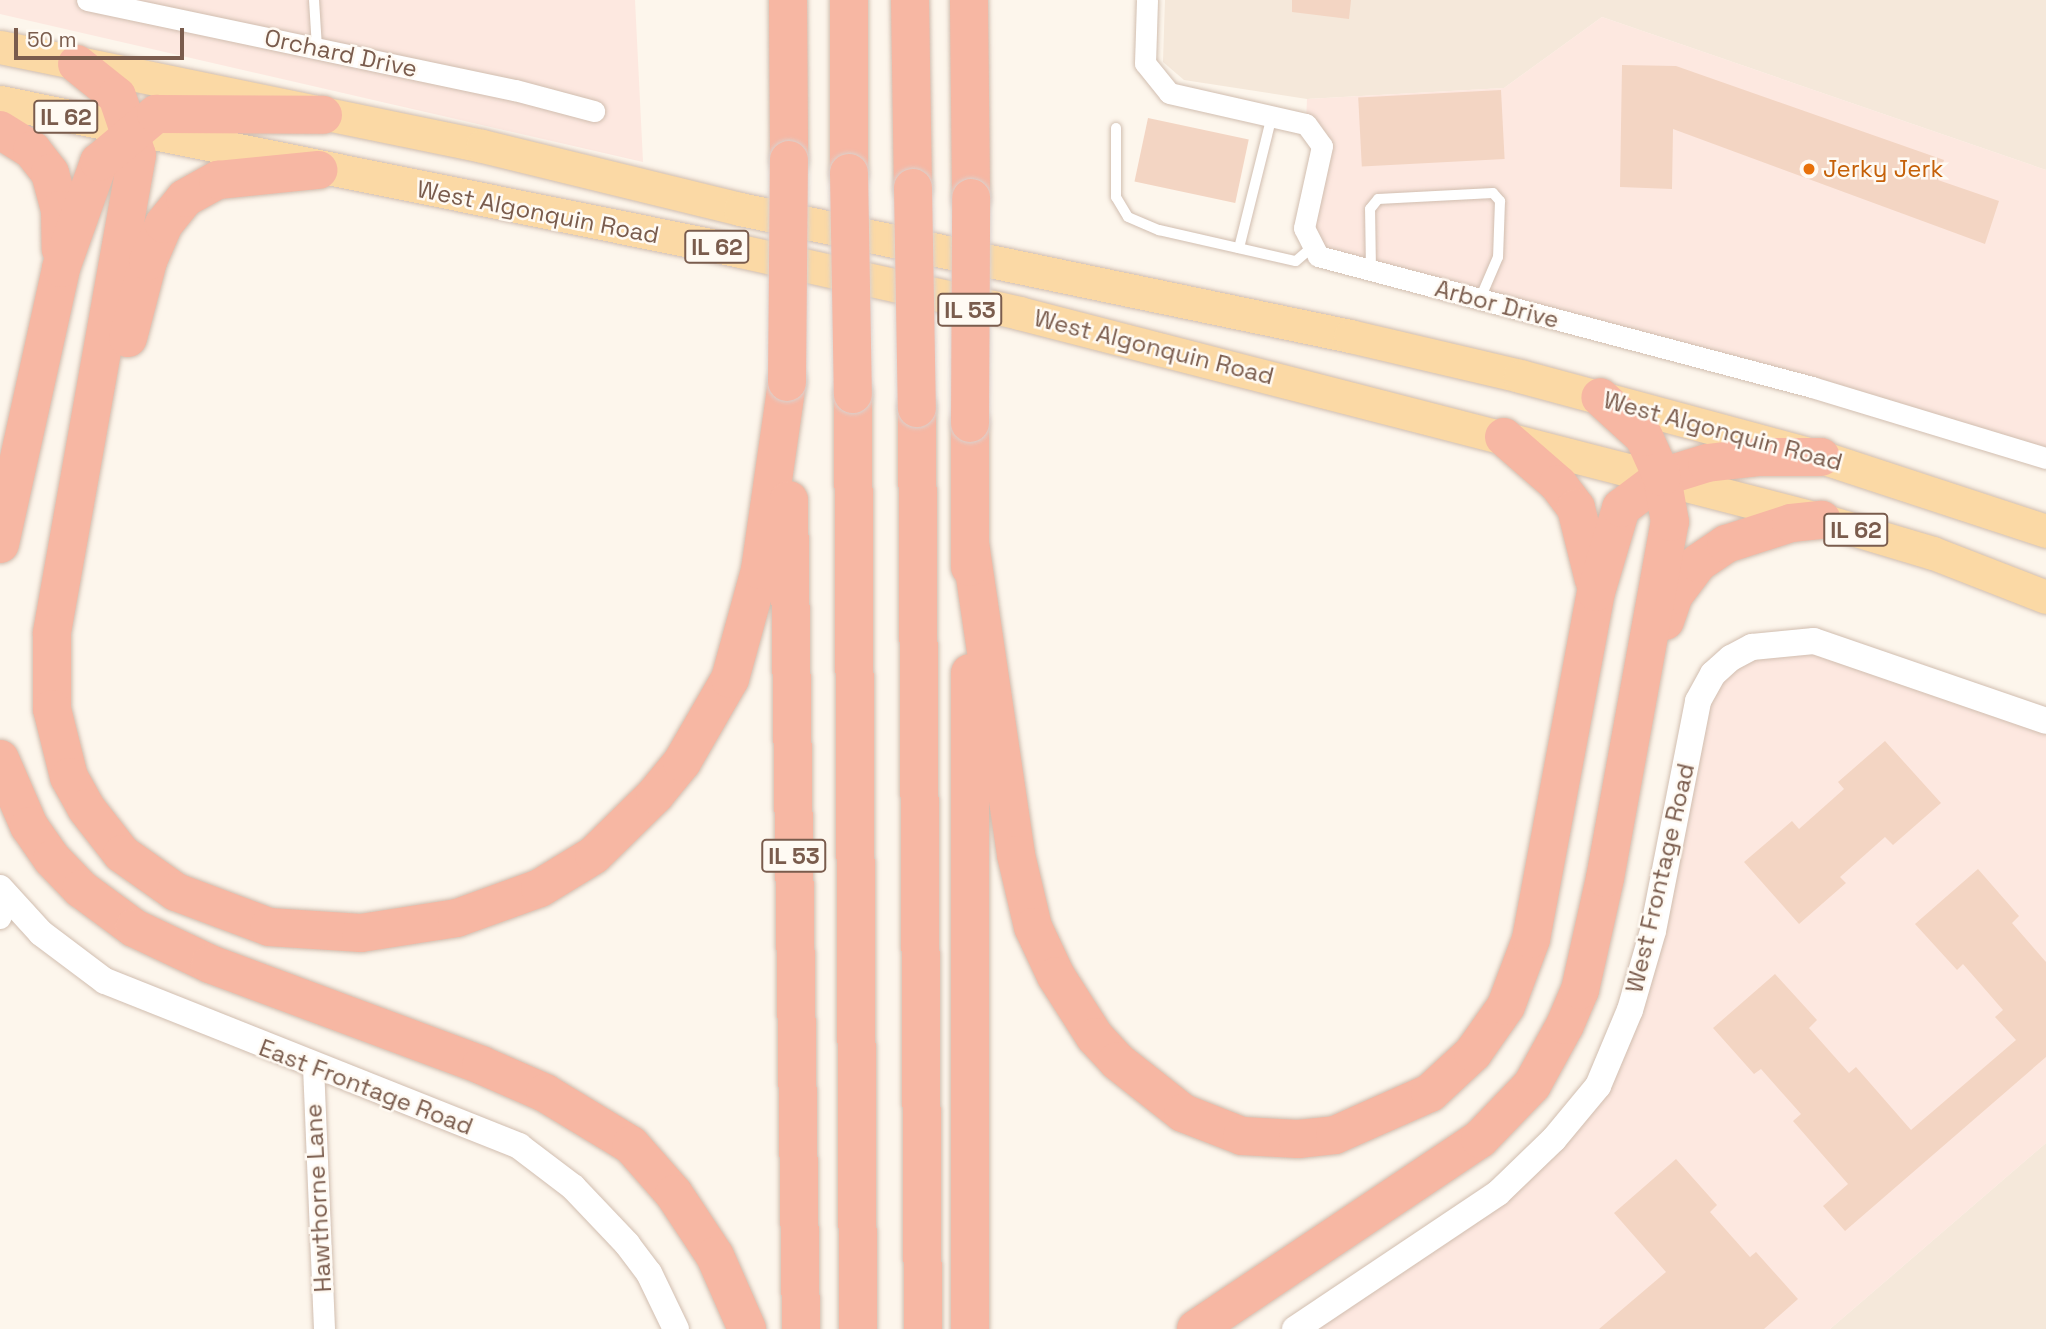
<!DOCTYPE html>
<style>
body{margin:0}
#map{position:relative;width:2046px;height:1329px;overflow:hidden;background:#fdf6ec;font-family:"Space Grotesk",sans-serif}
div>[style]{position:absolute}
.residential>*{inset:0;background:#f5e8da}
.commercial>*{inset:0;background:#fde8e0}
.building>*{inset:0;background:#f3d5c3;transform-origin:0 0}
.roads{filter:drop-shadow(0 0 2px #d1beb0) drop-shadow(0 0 2px #d1beb0)}
.service>*{height:10px;margin:-5px;padding:0 5px;transform-origin:5px;border-radius:5px;background:#fff}
.minor>*{height:21px;margin:-10.5px;padding:0 10.5px;transform-origin:10.5px;border-radius:10.5px;background:#fff}
.tertiary>*{height:26px;margin:-13px;padding:0 13px;transform-origin:13px;border-radius:13px;background:#fff}
.primary>*{height:33px;margin:-16.5px;padding:0 16.5px;transform-origin:16.5px;border-radius:16.5px;background:#fbd9a5}
.motorway>*{height:38px;margin:-19px;padding:0 19px;transform-origin:19px;border-radius:19px;background:#f7b7a3}
.bridges{filter:drop-shadow(0 0 2px #dad1cd) drop-shadow(0 0 2px #dad1cd)}
.motorway-bridge>*{height:38px;margin:-19px;padding:0 19px;transform-origin:19px;border-radius:19px;background:#f7b7a3}
.dots>*{width:19px;height:19px;translate:-50% -50%;box-sizing:border-box;border:4px solid #fffaf3;border-radius:50%}
span{translate:-50% -50%;white-space:nowrap;text-align:center;line-height:1.15;-webkit-text-stroke:5px #fffaf3;paint-order:stroke}
.shield-label span{padding:2px 5px;background:#fffaf3;border:2px solid;border-radius:5px;-webkit-text-stroke-width:0}
.shield-label{font-size:23px;color:#7a5c4d;font-weight:700}
.street-label{font-size:24px;color:#7a5c4d}
.food-label{font-size:24px;color:#c56008}
.left{translate:0 -50%;text-align:left}
.scale{position:absolute;left:14px;top:28px;width:170px;height:32px;box-sizing:border-box;border:4px solid #7a5c4d;border-top:0;padding-left:9px;font-size:21px;line-height:24px;white-space:nowrap;color:#7a5c4d;-webkit-text-stroke:5px #fffaf3;paint-order:stroke}
</style>
<div id="map">
<div class="residential">
<div style="clip-path:polygon(1165px 0,2046px 0,2046px 170px,1602px 17px,1504px 88px,1307px 99px,1184px 80px,1163px 62px)"></div>
<div style="clip-path:polygon(2046px 1143px,2046px 1329px,1830px 1329px)"></div>
</div>
<div class="commercial">
<div style="clip-path:polygon(0 0,635px 0,643px 162px,0 14px)"></div>
<div style="clip-path:polygon(1602px 17px,2046px 170px,2046px 458px,1318px 256px,1304px 228px,1322px 147px,1306px 124px,1307px 99px,1504px 88px)"></div>
<div style="clip-path:polygon(1781px 641px,2046px 721px,2046px 1143px,1830px 1329px,1295px 1329px,1498px 1193px,1598px 1086px,1713px 674px)"></div>
</div>
<div class="building">
<div style="clip-path:polygon(1292px 0,1351px 0,1349px 19px,1292px 12px)"></div>
<div style="clip-path:polygon(1622px 65px,1676px 66px,1944px 160px,1938px 180px,1999px 201px,1985px 244px,1673px 129px,1672px 189px,1620px 187px)"></div>
<div style="left:1501px;top:90px;width:69px;height:143px;rotate:87deg"></div>
<div style="left:1148px;top:118px;width:103px;height:65px;rotate:12deg"></div>
<div style="clip-path:polygon(1885px 741px,1941px 803px,1893px 845px,1885px 837px,1840px 877px,1846px 883px,1799px 924px,1744px 862px,1792px 821px,1799px 829px,1844px 789px,1838px 782px)"></div>
<div style="clip-path:polygon(1978px 869px,2019px 916px,2012px 923px,2046px 962px,2046px 1057px,1845px 1231px,1823px 1206px,1848px 1184px,1793px 1121px,1801px 1114px,1761px 1069px,1754px 1074px,1713px 1028px,1775px 974px,1817px 1020px,1809px 1028px,1849px 1073px,1856px 1067px,1911px 1130px,2016px 1040px,1995px 1017px,2003px 1010px,1963px 964px,1957px 970px,1915px 924px)"></div>
<div style="clip-path:polygon(1676px 1159px,1717px 1205px,1710px 1212px,1750px 1257px,1756px 1252px,1798px 1299px,1764px 1329px,1599px 1329px,1666px 1272px,1614px 1213px)"></div>
</div>
<div class="roads">
<div class="service">
<div style="left:314px;top:0;width:48px;rotate:86.4deg"></div>
<div style="left:1116px;top:128px;width:69px;rotate:90deg"></div>
<div style="left:1116px;top:197px;width:23px;rotate:59deg"></div>
<div style="left:1128px;top:217px;width:34px;rotate:23deg"></div>
<div style="left:1159px;top:230px;width:140px;rotate:12.8deg"></div>
<div style="left:1296px;top:261px;width:23px;rotate:-41deg"></div>
<div style="left:1239px;top:248px;width:136px;rotate:-76deg"></div>
<div style="left:1371px;top:270px;width:61px;rotate:-90.9deg"></div>
<div style="left:1370px;top:209px;width:13px;rotate:-51deg"></div>
<div style="left:1378px;top:199px;width:115px;rotate:-3deg"></div>
<div style="left:1493px;top:193px;width:11px;rotate:49deg"></div>
<div style="left:1500px;top:201px;width:56px;rotate:92deg"></div>
<div style="left:1498px;top:257px;width:46px;rotate:113.2deg"></div>
</div>
<div class="minor">
<div style="left:87px;top:0;width:437px;rotate:11.9deg"></div>
<div style="left:515px;top:90px;width:82px;rotate:14.9deg"></div>
<div style="left:1147px;top:0;width:63px;rotate:91.8deg"></div>
<div style="left:1145px;top:63px;width:38px;rotate:51deg"></div>
<div style="left:1169px;top:93px;width:140px;rotate:12.8deg"></div>
<div style="left:1306px;top:124px;width:27px;rotate:54deg"></div>
<div style="left:1322px;top:146px;width:84px;rotate:102.4deg"></div>
<div style="left:1304px;top:228px;width:31px;rotate:63deg"></div>
<div style="left:1318px;top:256px;width:511px;rotate:14.85deg"></div>
<div style="left:1812px;top:387px;width:245px;rotate:16.9deg"></div>
<div style="left:0;top:918px;width:21px;rotate:-67deg"></div>
<div style="left:313px;top:1066px;width:263px;rotate:87.6deg"></div>
</div>
<div class="tertiary">
<div style="left:0;top:888px;width:61px;rotate:47.7deg"></div>
<div style="left:41px;top:933px;width:80px;rotate:36.9deg"></div>
<div style="left:105px;top:981px;width:446px;rotate:21.7deg"></div>
<div style="left:519px;top:1146px;width:68px;rotate:37.2deg"></div>
<div style="left:573px;top:1187px;width:79px;rotate:46.5deg"></div>
<div style="left:627px;top:1244px;width:36px;rotate:53deg"></div>
<div style="left:649px;top:1273px;width:62px;rotate:64.3deg"></div>
<div style="left:1295px;top:1329px;width:244px;rotate:-33.8deg"></div>
<div style="left:1498px;top:1193px;width:78px;rotate:-44deg"></div>
<div style="left:1554px;top:1139px;width:69px;rotate:-50.3deg"></div>
<div style="left:1598px;top:1086px;width:82px;rotate:-67.2deg"></div>
<div style="left:1630px;top:1010px;width:82px;rotate:-73.8deg"></div>
<div style="left:1653px;top:931px;width:234px;rotate:-78.9deg"></div>
<div style="left:1698px;top:701px;width:31px;rotate:-61deg"></div>
<div style="left:1713px;top:674px;width:24px;rotate:-42deg"></div>
<div style="left:1731px;top:658px;width:24px;rotate:-28deg"></div>
<div style="left:1752px;top:647px;width:62px;rotate:-5.5deg"></div>
<div style="left:1814px;top:641px;width:245px;rotate:19deg"></div>
</div>
<div class="primary">
<div style="left:0;top:47px;width:492px;rotate:11.6deg"></div>
<div style="left:482px;top:146px;width:266px;rotate:13.7deg"></div>
<div style="left:740px;top:209px;width:623px;rotate:11.76deg"></div>
<div style="left:1350px;top:336px;width:175px;rotate:13.2deg"></div>
<div style="left:1520px;top:376px;width:312px;rotate:15.1deg"></div>
<div style="left:1821px;top:457px;width:237px;rotate:18.2deg"></div>
<div style="left:0;top:102px;width:755px;rotate:11.38deg"></div>
<div style="left:740px;top:251px;width:286px;rotate:12.5deg"></div>
<div style="left:1019px;top:313px;width:829px;rotate:14.46deg"></div>
<div style="left:1822px;top:520px;width:116px;rotate:16.6deg"></div>
<div style="left:1933px;top:553px;width:121px;rotate:21.3deg"></div>
</div>
<div class="motorway">
<div style="left:788px;top:0;width:160px;rotate:89.6deg"></div>
<div style="left:849px;top:0;width:173px;rotate:90deg"></div>
<div style="left:910px;top:0;width:188px;rotate:89.1deg"></div>
<div style="left:969px;top:0;width:198px;rotate:89.4deg"></div>
<div style="left:77px;top:64px;width:51px;rotate:38.7deg"></div>
<div style="left:117px;top:96px;width:62px;rotate:71.3deg"></div>
<div style="left:137px;top:155px;width:486px;rotate:100.1deg"></div>
<div style="left:52px;top:634px;width:75px;rotate:90deg"></div>
<div style="left:52px;top:709px;width:70px;rotate:76deg"></div>
<div style="left:69px;top:777px;width:35px;rotate:61deg"></div>
<div style="left:86px;top:808px;width:58px;rotate:52deg"></div>
<div style="left:122px;top:854px;width:66px;rotate:35.1deg"></div>
<div style="left:176px;top:892px;width:99px;rotate:20.6deg"></div>
<div style="left:269px;top:927px;width:92px;rotate:3.7deg"></div>
<div style="left:361px;top:933px;width:97px;rotate:-8.9deg"></div>
<div style="left:457px;top:918px;width:88px;rotate:-19.9deg"></div>
<div style="left:540px;top:888px;width:63px;rotate:-31.4deg"></div>
<div style="left:594px;top:855px;width:86px;rotate:-44.5deg"></div>
<div style="left:655px;top:795px;width:43px;rotate:-50.7deg"></div>
<div style="left:682px;top:762px;width:96px;rotate:-60deg"></div>
<div style="left:730px;top:679px;width:113px;rotate:-74.6deg"></div>
<div style="left:760px;top:570px;width:190px;rotate:-81.8deg"></div>
<div style="left:0;top:130px;width:38px;rotate:32deg"></div>
<div style="left:32px;top:150px;width:29px;rotate:52deg"></div>
<div style="left:50px;top:173px;width:38px;rotate:75deg"></div>
<div style="left:60px;top:210px;width:39px;rotate:89deg"></div>
<div style="left:128px;top:338px;width:80px;rotate:-75.4deg"></div>
<div style="left:148px;top:261px;width:40px;rotate:-66.6deg"></div>
<div style="left:164px;top:224px;width:33px;rotate:-51deg"></div>
<div style="left:185px;top:198px;width:38px;rotate:-29deg"></div>
<div style="left:218px;top:180px;width:101px;rotate:-5.7deg"></div>
<div style="left:853px;top:394px;width:935px;rotate:89.69deg"></div>
<div style="left:917px;top:408px;width:921px;rotate:89.63deg"></div>
<div style="left:1504px;top:437px;width:72px;rotate:41deg"></div>
<div style="left:1558px;top:484px;width:30px;rotate:53deg"></div>
<div style="left:1576px;top:508px;width:74px;rotate:76deg"></div>
<div style="left:789px;top:500px;width:829px;rotate:89.17deg"></div>
<div style="left:970px;top:543px;width:315px;rotate:81.6deg"></div>
<div style="left:1016px;top:855px;width:74px;rotate:76.7deg"></div>
<div style="left:1033px;top:927px;width:54px;rotate:64.9deg"></div>
<div style="left:1056px;top:976px;width:72px;rotate:57.4deg"></div>
<div style="left:1095px;top:1037px;width:33px;rotate:47deg"></div>
<div style="left:1117px;top:1061px;width:84px;rotate:38.2deg"></div>
<div style="left:1183px;top:1113px;width:63px;rotate:21.3deg"></div>
<div style="left:1242px;top:1136px;width:56px;rotate:3.1deg"></div>
<div style="left:1298px;top:1139px;width:37px;rotate:-6deg"></div>
<div style="left:1335px;top:1135px;width:104px;rotate:-23.9deg"></div>
<div style="left:1430px;top:1093px;width:59px;rotate:-42.9deg"></div>
<div style="left:1473px;top:1053px;width:57px;rotate:-54.9deg"></div>
<div style="left:1506px;top:1006px;width:72px;rotate:-69.5deg"></div>
<div style="left:1531px;top:939px;width:353px;rotate:-79.4deg"></div>
<div style="left:1596px;top:592px;width:88px;rotate:-73.4deg"></div>
<div style="left:1621px;top:508px;width:51px;rotate:-37.1deg"></div>
<div style="left:1662px;top:477px;width:47px;rotate:-17.3deg"></div>
<div style="left:1707px;top:463px;width:51px;rotate:-6.7deg"></div>
<div style="left:1758px;top:457px;width:63px"></div>
<div style="left:0;top:544px;width:283px;rotate:-77.5deg"></div>
<div style="left:61px;top:268px;width:113px;rotate:-70.3deg"></div>
<div style="left:99px;top:162px;width:75px;rotate:-40.1deg"></div>
<div style="left:156px;top:114px;width:167px;rotate:0.3deg"></div>
<div style="left:970px;top:567px;width:144px;rotate:-90deg"></div>
<div style="left:1665px;top:621px;width:28px;rotate:-71deg"></div>
<div style="left:1674px;top:595px;width:40px;rotate:-53deg"></div>
<div style="left:1698px;top:563px;width:34px;rotate:-34deg"></div>
<div style="left:1726px;top:544px;width:68px;rotate:-17.9deg"></div>
<div style="left:1791px;top:523px;width:31px;rotate:-6deg"></div>
<div style="left:0;top:759px;width:73px;rotate:66.6deg"></div>
<div style="left:29px;top:826px;width:40px;rotate:55.1deg"></div>
<div style="left:52px;top:859px;width:42px;rotate:46deg"></div>
<div style="left:81px;top:889px;width:66px;rotate:36.3deg"></div>
<div style="left:134px;top:928px;width:84px;rotate:25.3deg"></div>
<div style="left:210px;top:964px;width:289px;rotate:20.4deg"></div>
<div style="left:481px;top:1065px;width:70px;rotate:23.6deg"></div>
<div style="left:545px;top:1093px;width:100px;rotate:31.2deg"></div>
<div style="left:631px;top:1145px;width:65px;rotate:48.7deg"></div>
<div style="left:674px;top:1194px;width:74px;rotate:56.5deg"></div>
<div style="left:715px;top:1256px;width:80px;rotate:66.3deg"></div>
<div style="left:970px;top:1329px;width:656px;rotate:-90deg"></div>
<div style="left:1196px;top:1329px;width:342px;rotate:-33.8deg"></div>
<div style="left:1480px;top:1139px;width:75px;rotate:-46.1deg"></div>
<div style="left:1532px;top:1085px;width:68px;rotate:-61.2deg"></div>
<div style="left:1565px;top:1025px;width:38px;rotate:-67deg"></div>
<div style="left:1580px;top:990px;width:115px;rotate:-77.4deg"></div>
<div style="left:1605px;top:878px;width:362px;rotate:-79.7deg"></div>
<div style="left:1670px;top:522px;width:46px;rotate:-100.1deg"></div>
<div style="left:1662px;top:477px;width:44px;rotate:-114.2deg"></div>
<div style="left:1644px;top:437px;width:59px;rotate:-137.7deg"></div>
</div>
</div>
<div class="bridges">
<div class="motorway-bridge">
<div style="left:849px;top:173px;width:221px;rotate:89deg"></div>
<div style="left:913px;top:188px;width:220px;rotate:89deg"></div>
<div style="left:787px;top:382px;width:222px;rotate:-89.5deg"></div>
<div style="left:970px;top:423px;width:225px;rotate:-89.7deg"></div>
</div>
</div>
<div class="dots">
<div style="left:1809px;top:169px;background:#e8710a"></div>
</div>
<div class="shield-label">
<span style="left:66px;top:117px">IL 62</span>
<span style="left:717px;top:247px">IL 62</span>
<span style="left:970px;top:310px">IL 53</span>
<span style="left:1856px;top:530px">IL 62</span>
<span style="left:794px;top:856px">IL 53</span>
</div>
<div class="street-label">
<span style="left:341px;top:53px;rotate:12deg">Orchard Drive</span>
<span style="left:538px;top:212px;rotate:11deg">West Algonquin Road</span>
<span style="left:1497px;top:304px;rotate:15deg">Arbor Drive</span>
<span style="left:1154px;top:347px;rotate:14deg">West Algonquin Road</span>
<span style="left:1723px;top:431px;rotate:15deg">West Algonquin Road</span>
<span style="left:1660px;top:878px;rotate:-77deg">West Frontage Road</span>
<span style="left:366px;top:1087px;rotate:21deg">East Frontage Road</span>
<span style="left:318px;top:1198px;rotate:-93deg">Hawthorne Lane</span>
</div>
<div class="food-label">
<span class="left" style="left:1823px;top:169px">Jerky Jerk</span>
</div>
<div class="scale">50 m</div>
</div>
